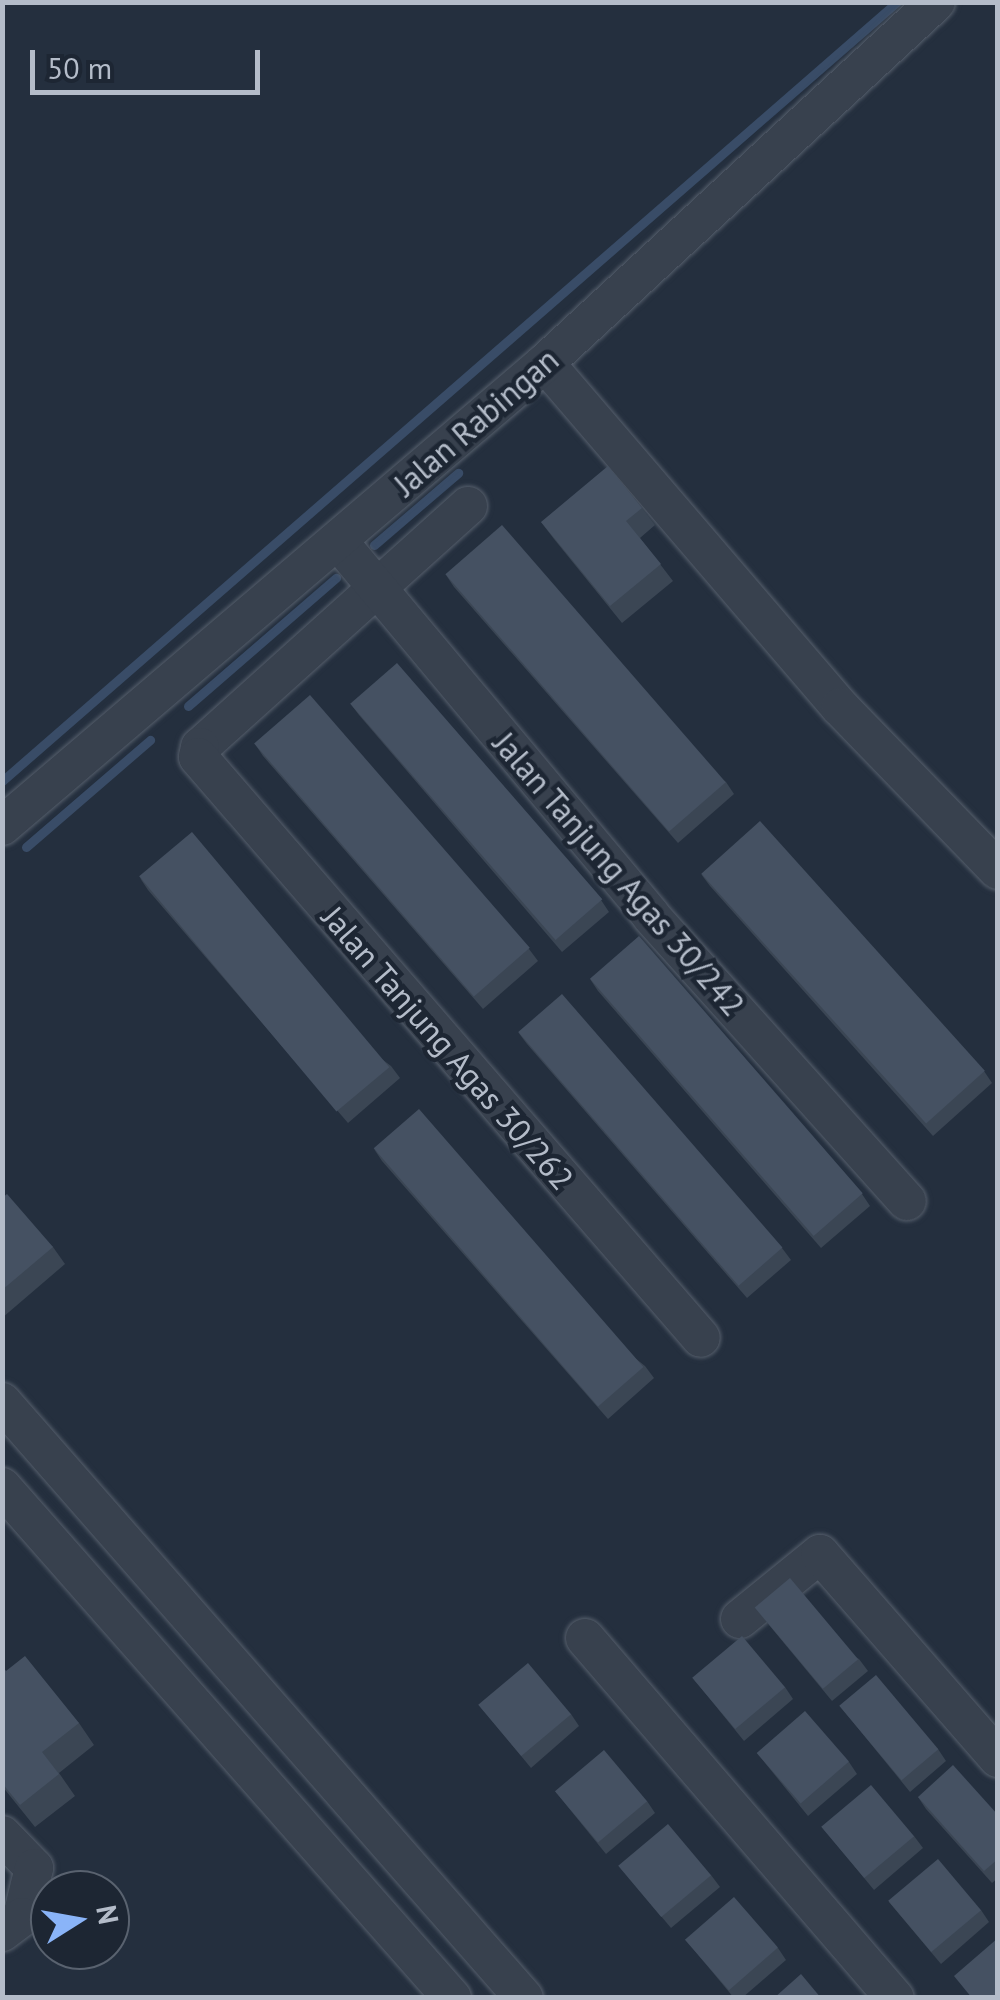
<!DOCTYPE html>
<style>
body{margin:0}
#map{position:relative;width:1000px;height:2000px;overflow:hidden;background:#242f3e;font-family:"PT Sans",sans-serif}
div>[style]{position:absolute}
.stream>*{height:9px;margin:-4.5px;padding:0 4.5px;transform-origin:4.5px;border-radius:4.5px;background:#394c67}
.roads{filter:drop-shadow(0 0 2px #565f6c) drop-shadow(0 0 2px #565f6c)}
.minor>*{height:38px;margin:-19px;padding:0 19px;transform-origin:19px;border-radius:19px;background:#38414e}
.wall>*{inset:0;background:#3b4654}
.building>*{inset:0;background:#455162;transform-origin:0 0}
span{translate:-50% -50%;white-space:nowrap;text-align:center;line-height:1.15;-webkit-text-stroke:9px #1d2633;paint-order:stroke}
.street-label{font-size:32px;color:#b4bcc9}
.frame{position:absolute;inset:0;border:5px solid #b4bcc9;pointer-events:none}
.north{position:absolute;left:30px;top:1870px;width:100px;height:100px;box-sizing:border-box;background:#1d2633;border:2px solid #59626f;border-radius:50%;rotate:79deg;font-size:28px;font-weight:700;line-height:40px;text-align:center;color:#b4bcc9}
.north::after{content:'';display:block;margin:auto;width:35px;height:45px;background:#8ab4f8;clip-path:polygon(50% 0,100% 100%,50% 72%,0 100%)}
.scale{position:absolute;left:30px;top:50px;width:230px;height:45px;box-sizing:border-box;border:5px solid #b4bcc9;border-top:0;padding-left:12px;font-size:30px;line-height:35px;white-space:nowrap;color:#b4bcc9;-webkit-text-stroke:8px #1d2633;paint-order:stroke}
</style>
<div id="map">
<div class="stream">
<div style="left:374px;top:545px;width:111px;rotate:-40.6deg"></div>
<div style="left:188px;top:706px;width:196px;rotate:-40.9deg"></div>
<div style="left:2px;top:781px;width:1187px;rotate:-41.04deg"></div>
<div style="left:26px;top:847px;width:164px;rotate:-40.8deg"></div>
</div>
<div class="roads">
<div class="minor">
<div style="left:545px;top:363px;width:453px;rotate:49.4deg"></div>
<div style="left:840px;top:707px;width:227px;rotate:45.9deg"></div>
<div style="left:468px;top:506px;width:360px;rotate:138deg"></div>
<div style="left:200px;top:747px;width:10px;rotate:101deg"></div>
<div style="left:198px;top:757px;width:768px;rotate:49.12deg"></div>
<div style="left:338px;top:541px;width:488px;rotate:50.1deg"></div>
<div style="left:651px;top:916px;width:383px;rotate:48.1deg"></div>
<div style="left:2px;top:826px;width:714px;rotate:-40.45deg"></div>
<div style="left:545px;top:363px;width:532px;rotate:-42.72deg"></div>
<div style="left:2px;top:1402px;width:792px;rotate:48.79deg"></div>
<div style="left:2px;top:1487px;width:681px;rotate:48.63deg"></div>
<div style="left:740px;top:1619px;width:103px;rotate:-39.1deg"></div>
<div style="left:820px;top:1554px;width:271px;rotate:48.9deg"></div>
<div style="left:585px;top:1638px;width:475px;rotate:49.3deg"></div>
<div style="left:2px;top:1835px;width:46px;rotate:45.9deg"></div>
<div style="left:34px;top:1868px;width:50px;rotate:103.8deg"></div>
<div style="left:22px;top:1917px;width:25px;rotate:143deg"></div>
</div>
</div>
<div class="wall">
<div style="clip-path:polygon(642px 508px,655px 525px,640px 538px,673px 581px,622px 623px,554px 539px,541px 522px)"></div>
<div style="clip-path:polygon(446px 575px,726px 782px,734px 794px,678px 843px,454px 587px)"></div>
<div style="clip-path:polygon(350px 703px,601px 900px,609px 912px,562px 952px,359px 715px)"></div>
<div style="clip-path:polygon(255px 744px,529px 949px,538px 961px,483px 1009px,263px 756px)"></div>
<div style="clip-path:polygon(701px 874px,984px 1071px,992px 1083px,933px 1136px,710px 886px)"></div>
<div style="clip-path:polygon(140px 878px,391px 1066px,400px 1078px,348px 1123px,148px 890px)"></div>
<div style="clip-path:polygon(590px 979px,862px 1194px,870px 1206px,821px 1248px,598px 991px)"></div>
<div style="clip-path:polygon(518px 1032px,782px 1248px,791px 1260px,747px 1298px,527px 1044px)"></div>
<div style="clip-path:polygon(374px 1149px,645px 1366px,654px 1378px,608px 1419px,382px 1161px)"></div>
<div style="clip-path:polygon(2px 1198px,53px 1247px,65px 1264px,2px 1318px)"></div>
<div style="clip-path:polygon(755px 1608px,859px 1659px,868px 1671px,832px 1701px)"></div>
<div style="clip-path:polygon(2px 1667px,6px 1671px,79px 1723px,94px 1745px,59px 1773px,75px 1796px,35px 1827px,2px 1786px)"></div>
<div style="clip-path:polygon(693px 1678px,785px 1687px,793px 1699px,744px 1741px)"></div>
<div style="clip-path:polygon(479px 1705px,571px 1714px,579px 1726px,531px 1768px)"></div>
<div style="clip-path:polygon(840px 1706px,938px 1749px,946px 1761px,910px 1792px)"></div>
<div style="clip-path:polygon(757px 1753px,849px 1762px,857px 1774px,808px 1816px)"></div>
<div style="clip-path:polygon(555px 1791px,647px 1801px,655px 1813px,606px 1854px)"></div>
<div style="clip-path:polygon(918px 1797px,998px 1815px,998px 1878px,992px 1883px,926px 1809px)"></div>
<div style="clip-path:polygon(822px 1827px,914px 1836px,923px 1848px,874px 1890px)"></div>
<div style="clip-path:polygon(619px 1866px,711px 1875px,720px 1887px,671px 1928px)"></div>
<div style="clip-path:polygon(889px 1902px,981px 1910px,989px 1922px,941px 1964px)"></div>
<div style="clip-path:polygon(685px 1939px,778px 1948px,786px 1960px,742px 1998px,734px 1998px)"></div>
</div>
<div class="building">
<div style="clip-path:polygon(608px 466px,642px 508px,626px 521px,661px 564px,610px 606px,541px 522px)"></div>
<div style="left:502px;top:525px;width:341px;height:75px;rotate:49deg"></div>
<div style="left:397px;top:663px;width:313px;height:62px;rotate:49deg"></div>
<div style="left:310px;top:695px;width:335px;height:74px;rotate:49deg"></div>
<div style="left:760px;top:821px;width:336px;height:79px;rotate:48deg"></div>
<div style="left:192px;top:832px;width:307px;height:69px;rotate:50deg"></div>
<div style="left:639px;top:936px;width:341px;height:65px;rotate:49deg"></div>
<div style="left:562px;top:994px;width:336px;height:58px;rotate:49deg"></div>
<div style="left:419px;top:1109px;width:342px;height:60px;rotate:49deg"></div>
<div style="clip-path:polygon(7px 1194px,53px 1247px,2px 1290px,2px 1198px)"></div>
<div style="left:790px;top:1578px;width:106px;height:46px;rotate:50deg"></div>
<div style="left:742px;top:1636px;width:67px;height:65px;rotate:50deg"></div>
<div style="clip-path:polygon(25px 1656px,79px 1723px,42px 1752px,59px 1774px,20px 1805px,2px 1783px,2px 1667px,6px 1671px)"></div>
<div style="left:528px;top:1663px;width:67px;height:65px;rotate:50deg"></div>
<div style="left:876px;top:1675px;width:97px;height:48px;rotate:50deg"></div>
<div style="left:805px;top:1711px;width:67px;height:64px;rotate:49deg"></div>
<div style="left:604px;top:1750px;width:67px;height:64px;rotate:50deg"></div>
<div style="clip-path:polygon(953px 1765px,998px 1815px,998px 1859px,984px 1871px,918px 1797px)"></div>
<div style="left:871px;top:1785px;width:67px;height:65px;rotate:50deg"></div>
<div style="left:668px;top:1824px;width:67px;height:65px;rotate:50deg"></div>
<div style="left:938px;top:1859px;width:67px;height:65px;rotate:50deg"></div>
<div style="left:734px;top:1897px;width:67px;height:65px;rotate:49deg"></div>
<div style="clip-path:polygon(998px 1938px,998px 1998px,972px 1998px,954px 1976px)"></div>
<div style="clip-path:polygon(801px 1974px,821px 1998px,774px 1998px)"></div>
</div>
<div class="street-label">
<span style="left:476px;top:422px;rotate:-41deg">Jalan Rabingan</span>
<span style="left:619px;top:874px;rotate:49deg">Jalan Tanjung Agas 30/242</span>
<span style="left:448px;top:1048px;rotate:49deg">Jalan Tanjung Agas 30/262</span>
</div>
<div class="frame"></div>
<div class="north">N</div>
<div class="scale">50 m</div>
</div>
